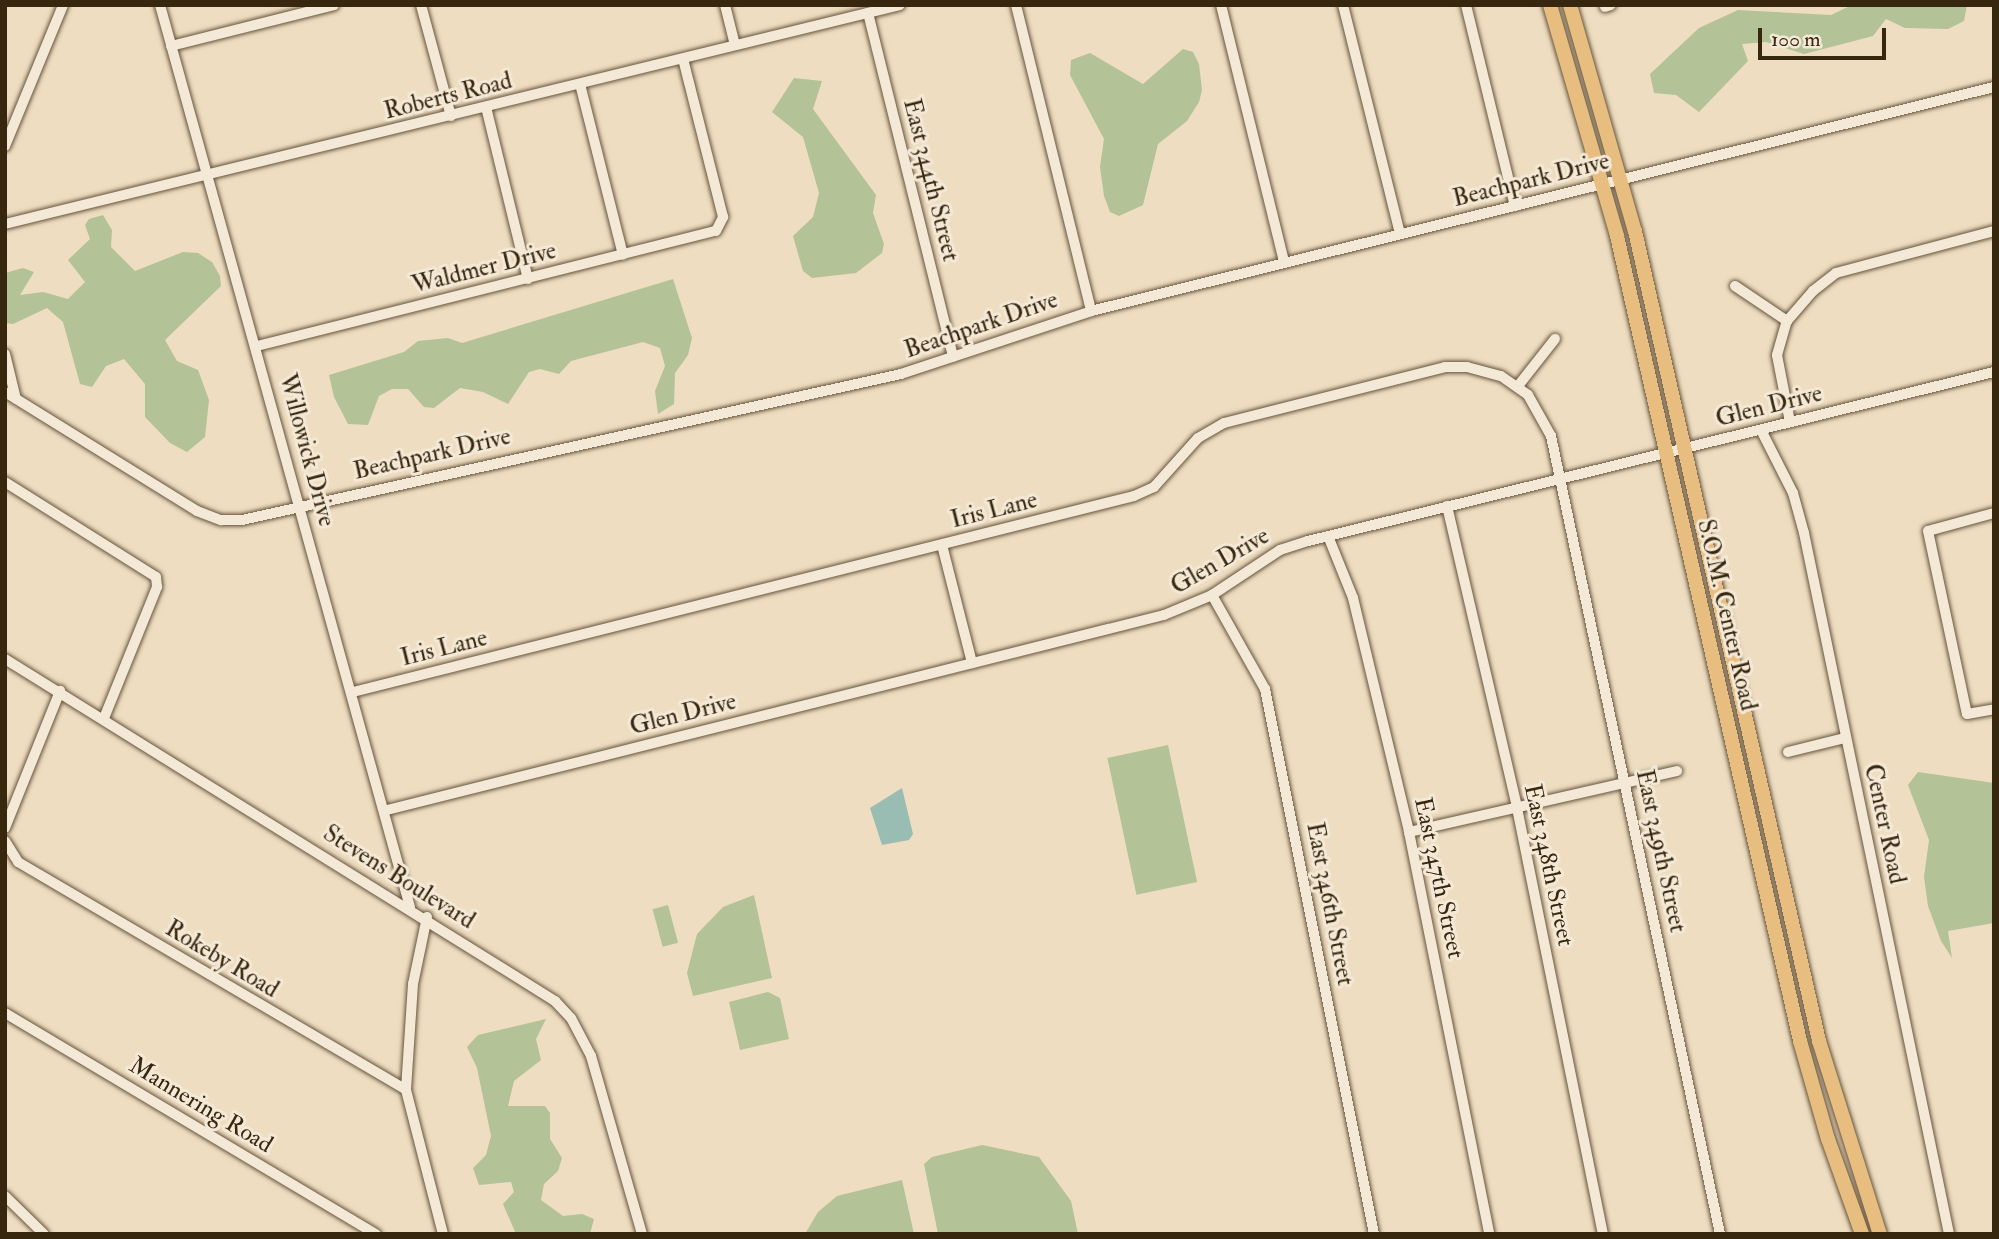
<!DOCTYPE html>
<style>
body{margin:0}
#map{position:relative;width:1999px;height:1239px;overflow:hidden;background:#eeddc1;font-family:"IM FELL Double Pica",serif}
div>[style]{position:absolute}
.green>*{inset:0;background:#b3c297;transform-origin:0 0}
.water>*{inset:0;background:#99bcb3}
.roads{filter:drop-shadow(0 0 2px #66543c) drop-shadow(0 0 2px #66543c)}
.minor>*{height:10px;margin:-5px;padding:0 5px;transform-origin:5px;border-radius:5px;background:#f4e9d7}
.major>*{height:14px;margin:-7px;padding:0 7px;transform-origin:7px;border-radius:7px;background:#e7be80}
span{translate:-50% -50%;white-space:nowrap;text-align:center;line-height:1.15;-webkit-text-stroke:6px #f4e9d7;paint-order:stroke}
.street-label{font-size:24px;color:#38270f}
.frame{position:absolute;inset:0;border:7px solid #38270f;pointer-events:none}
.scale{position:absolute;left:1758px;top:28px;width:128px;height:32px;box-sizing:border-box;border:4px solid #38270f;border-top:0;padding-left:9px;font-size:21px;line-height:24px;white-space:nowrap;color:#38270f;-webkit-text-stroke:5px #f4e9d7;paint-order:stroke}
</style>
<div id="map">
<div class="green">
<div style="clip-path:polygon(1852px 5px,1967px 5px,1964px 21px,1948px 29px,1905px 28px,1886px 19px,1873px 36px,1804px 54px,1766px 42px,1742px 44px,1748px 61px,1699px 112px,1676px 95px,1654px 93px,1650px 74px,1699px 28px,1738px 10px,1831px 15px)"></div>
<div style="clip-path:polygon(1183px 49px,1193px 52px,1199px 64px,1202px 90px,1199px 102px,1187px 121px,1158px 144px,1143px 205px,1119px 216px,1110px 212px,1104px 196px,1100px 167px,1104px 139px,1070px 75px,1071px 60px,1090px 53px,1143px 84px)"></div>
<div style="clip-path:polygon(794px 78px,822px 81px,813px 109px,876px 195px,873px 213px,884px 244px,882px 253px,856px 273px,812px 278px,803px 271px,793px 236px,813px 217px,819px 193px,803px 137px,772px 112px)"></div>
<div style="clip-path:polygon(103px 215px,112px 230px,111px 247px,135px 271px,183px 252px,198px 253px,212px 262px,220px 276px,221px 286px,165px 340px,177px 361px,198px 370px,209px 400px,205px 437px,187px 452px,170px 443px,145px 417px,145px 384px,124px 359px,106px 366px,92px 387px,80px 384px,63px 322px,47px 308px,13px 324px,5px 323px,5px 273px,23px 268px,34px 272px,20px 295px,43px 292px,68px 299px,85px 282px,68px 260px,90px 239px,85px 225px,89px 219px)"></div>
<div style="clip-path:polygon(673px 279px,692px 338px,688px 355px,675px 373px,674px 404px,658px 414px,655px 391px,665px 366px,660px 348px,643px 342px,571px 361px,559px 374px,540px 369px,529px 372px,508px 404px,483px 392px,460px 388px,434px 408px,424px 407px,408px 389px,392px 389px,379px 396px,368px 425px,348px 424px,334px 397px,329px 375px,404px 352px,418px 341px,448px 338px,462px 343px)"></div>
<div style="left:1168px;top:745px;width:140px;height:62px;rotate:78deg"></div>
<div style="clip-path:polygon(1918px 772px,1994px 783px,1994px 923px,1948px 931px,1952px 958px,1941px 941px,1928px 906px,1924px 877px,1929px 840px,1908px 785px)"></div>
<div style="clip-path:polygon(754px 895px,772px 978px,693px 996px,687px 973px,697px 934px,723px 907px)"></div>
<div style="left:668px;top:905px;width:39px;height:16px;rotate:75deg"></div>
<div style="clip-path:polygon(768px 992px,780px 998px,789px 1039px,740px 1050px,729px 1002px)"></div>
<div style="clip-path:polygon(546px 1019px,536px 1039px,541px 1060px,514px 1081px,508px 1106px,545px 1106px,550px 1113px,550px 1139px,562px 1158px,558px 1171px,544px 1184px,541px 1200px,563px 1216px,582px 1214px,594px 1219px,590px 1234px,516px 1234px,503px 1204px,514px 1192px,511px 1182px,479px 1185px,473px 1168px,486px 1155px,491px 1136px,477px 1068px,467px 1047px,478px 1035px)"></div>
<div style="clip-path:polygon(982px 1145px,1039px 1157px,1071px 1201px,1078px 1234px,938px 1234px,924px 1164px,932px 1157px)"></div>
<div style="clip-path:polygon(902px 1180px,914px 1234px,805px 1234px,818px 1212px,837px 1196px)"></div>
</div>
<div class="water">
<div style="clip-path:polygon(902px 788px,913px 834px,909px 840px,882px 845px,870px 808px)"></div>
</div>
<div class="roads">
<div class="minor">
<div style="left:160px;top:5px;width:936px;rotate:74.51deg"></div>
<div style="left:421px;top:5px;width:115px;rotate:74.9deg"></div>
<div style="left:725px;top:5px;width:41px;rotate:76deg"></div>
<div style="left:1016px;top:5px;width:315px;rotate:76.2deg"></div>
<div style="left:1221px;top:5px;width:265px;rotate:76.2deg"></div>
<div style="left:1343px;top:5px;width:236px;rotate:76deg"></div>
<div style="left:1466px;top:5px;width:207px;rotate:76.3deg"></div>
<div style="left:1605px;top:7px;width:6px;rotate:-18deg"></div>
<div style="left:868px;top:13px;width:354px;rotate:76.1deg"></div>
<div style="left:171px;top:46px;width:168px;rotate:-14.1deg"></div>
<div style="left:580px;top:84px;width:176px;rotate:75.9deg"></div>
<div style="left:486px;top:107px;width:177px;rotate:76.3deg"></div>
<div style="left:5px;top:146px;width:152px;rotate:-67.6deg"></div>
<div style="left:5px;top:224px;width:921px;rotate:-13.75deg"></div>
<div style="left:1735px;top:286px;width:63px;rotate:33.9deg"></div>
<div style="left:257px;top:346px;width:473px;rotate:-14.1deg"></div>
<div style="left:716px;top:231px;width:16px;rotate:-63deg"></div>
<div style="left:723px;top:217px;width:163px;rotate:-104.2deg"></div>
<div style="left:5px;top:354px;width:46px;rotate:76.3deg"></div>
<div style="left:1518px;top:386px;width:60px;rotate:-51.8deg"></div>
<div style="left:5px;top:392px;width:226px;rotate:31.8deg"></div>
<div style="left:197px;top:511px;width:26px;rotate:21deg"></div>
<div style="left:221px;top:520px;width:21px"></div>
<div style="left:242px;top:520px;width:675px;rotate:-12.49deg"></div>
<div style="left:901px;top:374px;width:200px;rotate:-18.3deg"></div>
<div style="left:1091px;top:311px;width:930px;rotate:-13.93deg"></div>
<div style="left:1790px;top:422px;width:68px;rotate:-101deg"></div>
<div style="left:1777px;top:355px;width:35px;rotate:-74deg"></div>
<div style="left:1787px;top:321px;width:40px;rotate:-49deg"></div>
<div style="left:1813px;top:291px;width:29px;rotate:-38deg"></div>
<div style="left:1836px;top:273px;width:163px;rotate:-14.9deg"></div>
<div style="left:1761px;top:430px;width:71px;rotate:63.1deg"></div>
<div style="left:1793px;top:493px;width:41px;rotate:74.6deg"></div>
<div style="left:1804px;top:533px;width:716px;rotate:78.31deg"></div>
<div style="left:5px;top:482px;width:178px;rotate:32.2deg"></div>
<div style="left:156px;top:577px;width:10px;rotate:84deg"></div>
<div style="left:157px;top:587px;width:141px;rotate:112deg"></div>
<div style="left:1447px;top:506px;width:310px;rotate:76.9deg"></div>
<div style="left:1517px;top:808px;width:435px;rotate:78.6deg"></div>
<div style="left:1994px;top:513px;width:68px;rotate:164.7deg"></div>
<div style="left:1928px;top:531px;width:187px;rotate:78deg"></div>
<div style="left:1967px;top:714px;width:27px;rotate:-10deg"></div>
<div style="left:1328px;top:536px;width:67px;rotate:68deg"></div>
<div style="left:1353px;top:598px;width:241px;rotate:76.5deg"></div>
<div style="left:1409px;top:832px;width:410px;rotate:78.7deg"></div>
<div style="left:942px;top:545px;width:122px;rotate:75.7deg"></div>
<div style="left:1212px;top:595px;width:108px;rotate:60.6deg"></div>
<div style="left:1265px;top:689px;width:556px;rotate:78.69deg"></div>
<div style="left:5px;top:659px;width:648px;rotate:31.87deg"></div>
<div style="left:555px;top:1001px;width:23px;rotate:47deg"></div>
<div style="left:571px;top:1018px;width:43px;rotate:62.2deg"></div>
<div style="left:591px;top:1056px;width:185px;rotate:74deg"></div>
<div style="left:353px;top:692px;width:805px;rotate:-14.09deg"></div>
<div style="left:1134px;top:496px;width:22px;rotate:-24deg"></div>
<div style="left:1154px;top:487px;width:66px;rotate:-48.1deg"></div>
<div style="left:1198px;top:438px;width:30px;rotate:-30deg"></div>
<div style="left:1224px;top:423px;width:228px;rotate:-14.2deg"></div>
<div style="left:1445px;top:367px;width:22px"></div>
<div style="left:1467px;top:367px;width:35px;rotate:15deg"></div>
<div style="left:1501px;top:376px;width:33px;rotate:35deg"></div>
<div style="left:1528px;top:395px;width:47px;rotate:60.7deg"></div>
<div style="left:1551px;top:436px;width:816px;rotate:78.04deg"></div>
<div style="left:1788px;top:752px;width:59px;rotate:-13.8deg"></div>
<div style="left:387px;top:810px;width:801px;rotate:-14.09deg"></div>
<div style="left:1164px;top:615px;width:52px;rotate:-22.6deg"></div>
<div style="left:1212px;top:595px;width:82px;rotate:-33.5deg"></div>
<div style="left:1280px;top:550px;width:29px;rotate:-18deg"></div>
<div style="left:1308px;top:541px;width:707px;rotate:-13.84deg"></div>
<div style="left:5px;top:828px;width:148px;rotate:-68.1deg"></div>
<div style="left:1409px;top:832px;width:275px;rotate:-12.8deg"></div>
<div style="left:5px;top:841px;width:25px;rotate:58deg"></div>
<div style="left:18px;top:862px;width:450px;rotate:30.4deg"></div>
<div style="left:427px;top:917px;width:68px;rotate:101.8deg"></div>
<div style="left:413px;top:984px;width:106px;rotate:93.8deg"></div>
<div style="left:406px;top:1090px;width:149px;rotate:75.6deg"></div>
<div style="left:5px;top:1013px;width:432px;rotate:30.8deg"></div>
<div style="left:5px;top:1196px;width:54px;rotate:44.3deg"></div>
</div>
<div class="major">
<div style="left:1550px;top:5px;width:241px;rotate:73.8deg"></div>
<div style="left:1617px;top:236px;width:826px;rotate:77.19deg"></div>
<div style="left:1800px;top:1041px;width:102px;rotate:74.1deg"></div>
<div style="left:1828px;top:1139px;width:101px;rotate:70.3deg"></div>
<div style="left:1570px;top:5px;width:235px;rotate:74deg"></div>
<div style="left:1635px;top:231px;width:831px;rotate:77.2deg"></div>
<div style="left:1819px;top:1041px;width:202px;rotate:72.5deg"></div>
</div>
</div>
<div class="street-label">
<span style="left:448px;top:96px;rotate:-14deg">Roberts Road</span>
<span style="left:931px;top:180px;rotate:76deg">East 344th Street</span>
<span style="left:1531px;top:180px;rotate:-14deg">Beachpark Drive</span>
<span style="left:484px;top:268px;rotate:-14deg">Waldmer Drive</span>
<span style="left:981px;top:325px;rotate:-19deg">Beachpark Drive</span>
<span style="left:1769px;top:406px;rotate:-14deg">Glen Drive</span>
<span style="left:307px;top:450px;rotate:75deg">Willowick Drive</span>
<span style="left:432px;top:454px;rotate:-13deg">Beachpark Drive</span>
<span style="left:994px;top:510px;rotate:-14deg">Iris Lane</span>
<span style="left:1220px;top:561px;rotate:-30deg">Glen Drive</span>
<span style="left:1727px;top:615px;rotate:77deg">S.O.M. Center Road</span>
<span style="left:444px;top:648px;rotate:-14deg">Iris Lane</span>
<span style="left:683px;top:714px;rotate:-14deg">Glen Drive</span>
<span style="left:1885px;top:824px;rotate:78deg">Center Road</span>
<span style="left:1661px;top:851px;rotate:78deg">East 349th Street</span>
<span style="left:1549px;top:865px;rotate:78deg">East 348th Street</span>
<span style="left:399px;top:877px;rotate:32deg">Stevens Boulevard</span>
<span style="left:1439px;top:878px;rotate:78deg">East 347th Street</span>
<span style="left:1330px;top:904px;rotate:79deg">East 346th Street</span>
<span style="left:222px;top:959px;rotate:31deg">Rokeby Road</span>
<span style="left:201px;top:1105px;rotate:31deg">Mannering Road</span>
</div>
<div class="frame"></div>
<div class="scale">100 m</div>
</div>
